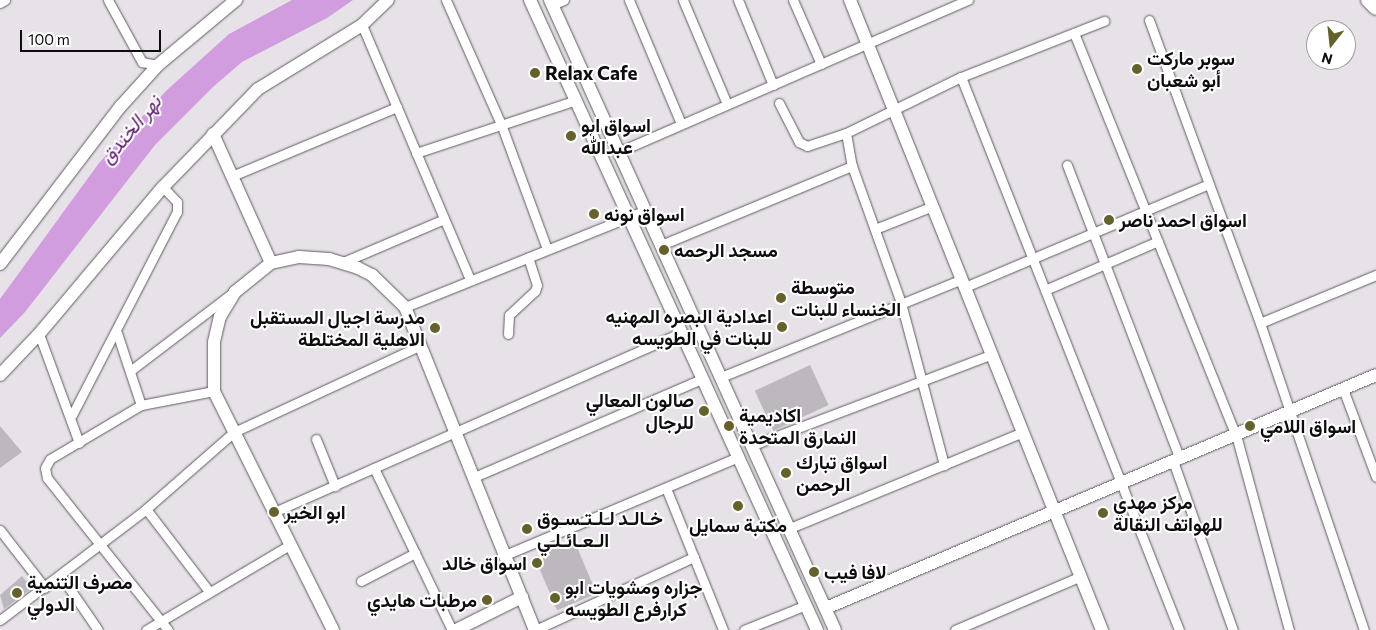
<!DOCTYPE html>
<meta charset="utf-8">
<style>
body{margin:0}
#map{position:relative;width:1376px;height:630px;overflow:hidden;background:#e7e2e8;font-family:Commissioner,Vazirmatn,sans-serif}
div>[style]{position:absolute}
.water>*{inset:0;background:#d19ddf}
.building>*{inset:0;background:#bcb8bd;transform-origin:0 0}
.roads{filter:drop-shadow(0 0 1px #5f5b60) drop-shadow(0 0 1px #5f5b60)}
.street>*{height:9px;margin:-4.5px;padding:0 4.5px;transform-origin:4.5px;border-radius:4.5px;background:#fff}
.secondary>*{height:12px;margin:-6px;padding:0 6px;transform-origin:6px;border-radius:6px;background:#fff}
.primary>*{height:14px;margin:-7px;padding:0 7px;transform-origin:7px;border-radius:7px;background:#fff}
.dots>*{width:14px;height:14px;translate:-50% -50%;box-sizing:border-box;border:2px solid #fff;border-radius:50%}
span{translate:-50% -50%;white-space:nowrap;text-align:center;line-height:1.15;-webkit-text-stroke:4px #fff;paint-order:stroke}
.poi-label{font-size:19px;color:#0e0c0e;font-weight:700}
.left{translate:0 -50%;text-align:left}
.right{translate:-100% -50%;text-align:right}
.water-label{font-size:20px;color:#5f206e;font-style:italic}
.north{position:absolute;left:1306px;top:20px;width:50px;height:50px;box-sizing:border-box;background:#fff;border:1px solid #9f9e9f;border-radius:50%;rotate:196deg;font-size:14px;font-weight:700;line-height:20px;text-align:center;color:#0e0c0e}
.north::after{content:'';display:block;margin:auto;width:18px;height:22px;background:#64612d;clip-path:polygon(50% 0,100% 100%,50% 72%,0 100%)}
.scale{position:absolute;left:20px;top:30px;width:141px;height:22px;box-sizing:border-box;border:2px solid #0e0c0e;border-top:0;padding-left:6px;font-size:15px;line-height:18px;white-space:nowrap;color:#0e0c0e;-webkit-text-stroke:4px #fff;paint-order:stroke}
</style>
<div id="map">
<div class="water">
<div style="clip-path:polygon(292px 0,353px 0,327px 18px,242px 62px,213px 87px,155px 145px,25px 312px,0 338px,0 299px,99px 163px,167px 90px,229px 34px)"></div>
</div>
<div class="building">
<div style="left:810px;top:365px;width:44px;height:61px;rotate:65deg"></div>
<div style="clip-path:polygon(0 426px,22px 452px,0 468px)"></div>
<div style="left:574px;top:540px;width:58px;height:43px;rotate:67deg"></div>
<div style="clip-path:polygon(22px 576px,32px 588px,4px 609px,0 595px)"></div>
</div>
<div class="roads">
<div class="street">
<div style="left:108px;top:0;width:71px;rotate:61.3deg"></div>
<div style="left:142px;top:62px;width:16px;rotate:11deg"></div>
<div style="left:446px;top:0;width:136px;rotate:66.1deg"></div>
<div style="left:501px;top:124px;width:133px;rotate:69.8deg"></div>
<div style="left:629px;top:0;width:134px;rotate:67.2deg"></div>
<div style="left:683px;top:0;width:113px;rotate:67.1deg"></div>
<div style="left:738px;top:0;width:92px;rotate:67.6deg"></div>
<div style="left:793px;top:0;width:70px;rotate:66.4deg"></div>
<div style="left:0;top:3px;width:6px;rotate:-31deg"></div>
<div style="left:552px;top:5px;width:13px;rotate:-23deg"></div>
<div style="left:1149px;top:20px;width:323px;rotate:69.9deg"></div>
<div style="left:1260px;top:323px;width:324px;rotate:71.3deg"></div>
<div style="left:362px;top:25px;width:277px;rotate:67deg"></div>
<div style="left:1074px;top:33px;width:433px;rotate:68.1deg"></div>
<div style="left:1236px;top:435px;width:202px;rotate:74.8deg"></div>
<div style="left:961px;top:77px;width:594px;rotate:68.48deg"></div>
<div style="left:779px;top:103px;width:44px;rotate:62.9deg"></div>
<div style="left:799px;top:142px;width:9px;rotate:27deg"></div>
<div style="left:807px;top:146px;width:41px;rotate:-18.4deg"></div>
<div style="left:846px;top:133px;width:128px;rotate:-26deg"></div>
<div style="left:961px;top:77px;width:154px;rotate:-21.4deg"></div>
<div style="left:846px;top:133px;width:34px;rotate:80deg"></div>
<div style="left:852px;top:166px;width:145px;rotate:70.3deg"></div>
<div style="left:901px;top:303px;width:168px;rotate:75.1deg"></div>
<div style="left:618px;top:152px;width:382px;rotate:-23.5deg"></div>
<div style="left:416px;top:153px;width:169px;rotate:-18.3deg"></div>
<div style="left:1067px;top:165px;width:315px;rotate:69deg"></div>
<div style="left:232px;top:176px;width:179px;rotate:-22.7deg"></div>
<div style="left:875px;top:229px;width:62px;rotate:-21.6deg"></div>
<div style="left:661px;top:245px;width:207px;rotate:-22.5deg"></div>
<div style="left:341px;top:263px;width:112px;rotate:-23.1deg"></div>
<div style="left:965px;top:287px;width:263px;rotate:-22.9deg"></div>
<div style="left:1045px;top:290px;width:123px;rotate:-23.4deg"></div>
<div style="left:405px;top:307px;width:258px;rotate:-21.9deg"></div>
<div style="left:1260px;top:323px;width:126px;rotate:-22.5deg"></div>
<div style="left:117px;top:333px;width:76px;rotate:71.6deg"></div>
<div style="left:39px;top:334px;width:116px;rotate:69.8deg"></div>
<div style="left:508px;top:334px;width:19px;rotate:-87deg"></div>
<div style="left:509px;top:315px;width:35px;rotate:-43deg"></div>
<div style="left:535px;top:291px;width:6px;rotate:-72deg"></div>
<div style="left:537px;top:285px;width:29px;rotate:-108deg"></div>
<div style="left:130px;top:371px;width:127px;rotate:-37.3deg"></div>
<div style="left:721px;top:377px;width:260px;rotate:-22.1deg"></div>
<div style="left:1343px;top:389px;width:94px;rotate:69.4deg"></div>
<div style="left:72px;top:415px;width:229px;rotate:-62.7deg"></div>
<div style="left:177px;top:212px;width:10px;rotate:-90deg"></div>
<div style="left:177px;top:202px;width:21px;rotate:-133deg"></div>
<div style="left:316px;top:439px;width:51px;rotate:68deg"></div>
<div style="left:753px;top:445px;width:256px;rotate:-20.8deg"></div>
<div style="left:1173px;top:461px;width:179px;rotate:70.5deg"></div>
<div style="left:374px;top:468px;width:180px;rotate:64.3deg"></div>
<div style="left:474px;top:477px;width:248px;rotate:-23.3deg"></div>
<div style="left:666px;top:488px;width:153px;rotate:68.1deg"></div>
<div style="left:146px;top:509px;width:102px;rotate:52.6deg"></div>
<div style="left:274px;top:512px;width:446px;rotate:-23.8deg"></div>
<div style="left:790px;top:528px;width:252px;rotate:-22.4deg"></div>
<div style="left:0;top:530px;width:73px;rotate:52.2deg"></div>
<div style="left:505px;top:555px;width:251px;rotate:-22.8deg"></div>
<div style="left:61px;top:576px;width:65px;rotate:55.6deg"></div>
<div style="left:361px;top:581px;width:61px;rotate:-27.4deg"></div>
<div style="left:0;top:620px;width:183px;rotate:-37.2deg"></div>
<div style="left:146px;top:509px;width:117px;rotate:-41.2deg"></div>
<div style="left:234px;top:432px;width:206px;rotate:-24.9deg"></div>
<div style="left:146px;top:630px;width:167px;rotate:-30.6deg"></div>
<div style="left:168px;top:630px;width:194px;rotate:-128.5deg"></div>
<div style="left:47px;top:478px;width:10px;rotate:-101deg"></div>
<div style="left:45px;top:468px;width:10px;rotate:-61deg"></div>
<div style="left:50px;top:459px;width:106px;rotate:-30.7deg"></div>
<div style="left:141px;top:405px;width:74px;rotate:-10.9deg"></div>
<div style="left:535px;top:630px;width:175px;rotate:-24.7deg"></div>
<div style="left:744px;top:630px;width:67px;rotate:-22deg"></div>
<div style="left:955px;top:630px;width:137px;rotate:-23.2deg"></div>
</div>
<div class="secondary">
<div style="left:530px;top:0;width:692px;rotate:65.51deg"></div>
<div style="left:550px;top:0;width:691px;rotate:65.66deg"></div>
<div style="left:850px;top:0;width:679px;rotate:68.2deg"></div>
<div style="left:213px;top:134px;width:141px;rotate:65.8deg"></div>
<div style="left:0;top:264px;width:199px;rotate:-52.6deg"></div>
<div style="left:121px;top:106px;width:55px;rotate:-47.9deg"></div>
<div style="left:158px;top:65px;width:102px;rotate:-39.8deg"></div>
<div style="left:0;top:375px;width:57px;rotate:-46.4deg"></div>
<div style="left:39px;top:334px;width:192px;rotate:-49.9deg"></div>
<div style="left:163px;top:187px;width:136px;rotate:-45.9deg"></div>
<div style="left:258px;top:89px;width:122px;rotate:-31.6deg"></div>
<div style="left:362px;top:25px;width:36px;rotate:-44deg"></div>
<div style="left:826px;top:608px;width:597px;rotate:-22.96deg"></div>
<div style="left:333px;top:630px;width:267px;rotate:-116.5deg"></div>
<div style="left:214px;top:391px;width:49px;rotate:-90deg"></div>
<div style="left:214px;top:342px;width:26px;rotate:-77deg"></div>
<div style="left:220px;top:317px;width:29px;rotate:-59deg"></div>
<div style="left:235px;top:292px;width:46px;rotate:-38.9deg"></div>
<div style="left:271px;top:263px;width:29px;rotate:-12deg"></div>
<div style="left:299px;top:257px;width:30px;rotate:4deg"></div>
<div style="left:329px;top:259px;width:30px;rotate:17deg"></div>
<div style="left:358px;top:268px;width:16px;rotate:27deg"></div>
<div style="left:372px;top:275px;width:46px;rotate:44.1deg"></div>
<div style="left:405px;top:307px;width:348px;rotate:68.1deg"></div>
<div style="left:456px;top:630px;width:74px;rotate:-26.6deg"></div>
</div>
<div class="primary">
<div style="left:1368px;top:0;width:11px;rotate:45deg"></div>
</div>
</div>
<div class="dots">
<div style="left:1137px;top:69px;background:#64612d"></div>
<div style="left:535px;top:73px;background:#64612d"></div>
<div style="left:571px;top:136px;background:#64612d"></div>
<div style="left:594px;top:214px;background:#64612d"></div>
<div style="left:1109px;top:220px;background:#64612d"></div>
<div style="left:664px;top:250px;background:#64612d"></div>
<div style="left:781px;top:298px;background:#64612d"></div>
<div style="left:782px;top:327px;background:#64612d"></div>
<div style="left:435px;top:328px;background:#64612d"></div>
<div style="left:704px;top:411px;background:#64612d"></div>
<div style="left:729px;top:426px;background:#64612d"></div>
<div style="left:1250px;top:426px;background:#64612d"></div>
<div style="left:786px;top:473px;background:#64612d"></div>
<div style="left:738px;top:506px;background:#64612d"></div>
<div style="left:274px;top:512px;background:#64612d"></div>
<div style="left:1103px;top:513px;background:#64612d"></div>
<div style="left:527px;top:529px;background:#64612d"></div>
<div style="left:537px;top:563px;background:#64612d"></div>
<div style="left:814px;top:572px;background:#64612d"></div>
<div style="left:17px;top:593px;background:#64612d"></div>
<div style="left:555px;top:598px;background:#64612d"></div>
<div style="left:487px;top:600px;background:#64612d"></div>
</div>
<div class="poi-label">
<span class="left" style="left:1147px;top:69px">سوبر ماركت<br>أبو شعبان</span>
<span class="left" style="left:545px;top:73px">Relax Cafe</span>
<span class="left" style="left:581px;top:136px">اسواق ابو<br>عبدالله</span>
<span class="left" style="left:604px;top:214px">اسواق نونه</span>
<span class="left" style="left:1119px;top:220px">اسواق احمد ناصر</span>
<span class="left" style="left:674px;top:250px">مسجد الرحمه</span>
<span class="left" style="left:791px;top:298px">متوسطة<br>الخنساء للبنات</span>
<span class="right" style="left:772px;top:327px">اعدادية البصره المهنيه<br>للبنات في الطويسه</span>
<span class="right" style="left:425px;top:328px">مدرسة اجيال المستقبل<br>الاهلية المختلطة</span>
<span class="right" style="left:694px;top:411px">صالون المعالي<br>للرجال</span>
<span class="left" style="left:739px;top:426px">اكاديمية<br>النمارق المتحدة</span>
<span class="left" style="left:1260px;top:426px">اسواق اللامي</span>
<span class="left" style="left:796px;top:473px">اسواق تبارك<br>الرحمن</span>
<span class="left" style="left:1113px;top:513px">مركز مهدي<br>للهواتف النقالة</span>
<span class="left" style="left:284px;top:512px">ابو الخير</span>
<span class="left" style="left:537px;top:529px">خـالـد لـلـتـسـوق<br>الـعـائـلـي</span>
<span style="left:738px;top:525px">مكتبة سمايل</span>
<span class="right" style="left:527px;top:563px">اسواق خالد</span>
<span class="left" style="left:824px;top:572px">لافا فيب</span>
<span class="left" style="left:27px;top:593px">مصرف التنمية<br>الدولي</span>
<span class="left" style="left:565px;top:598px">جزاره ومشويات ابو<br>كرارفرع الطويسه</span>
<span class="right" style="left:477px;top:600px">مرطبات هايدي</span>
</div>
<div class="water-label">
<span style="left:130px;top:129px;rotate:-50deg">نهر الخندق</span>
</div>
<div class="north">N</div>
<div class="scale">100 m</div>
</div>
